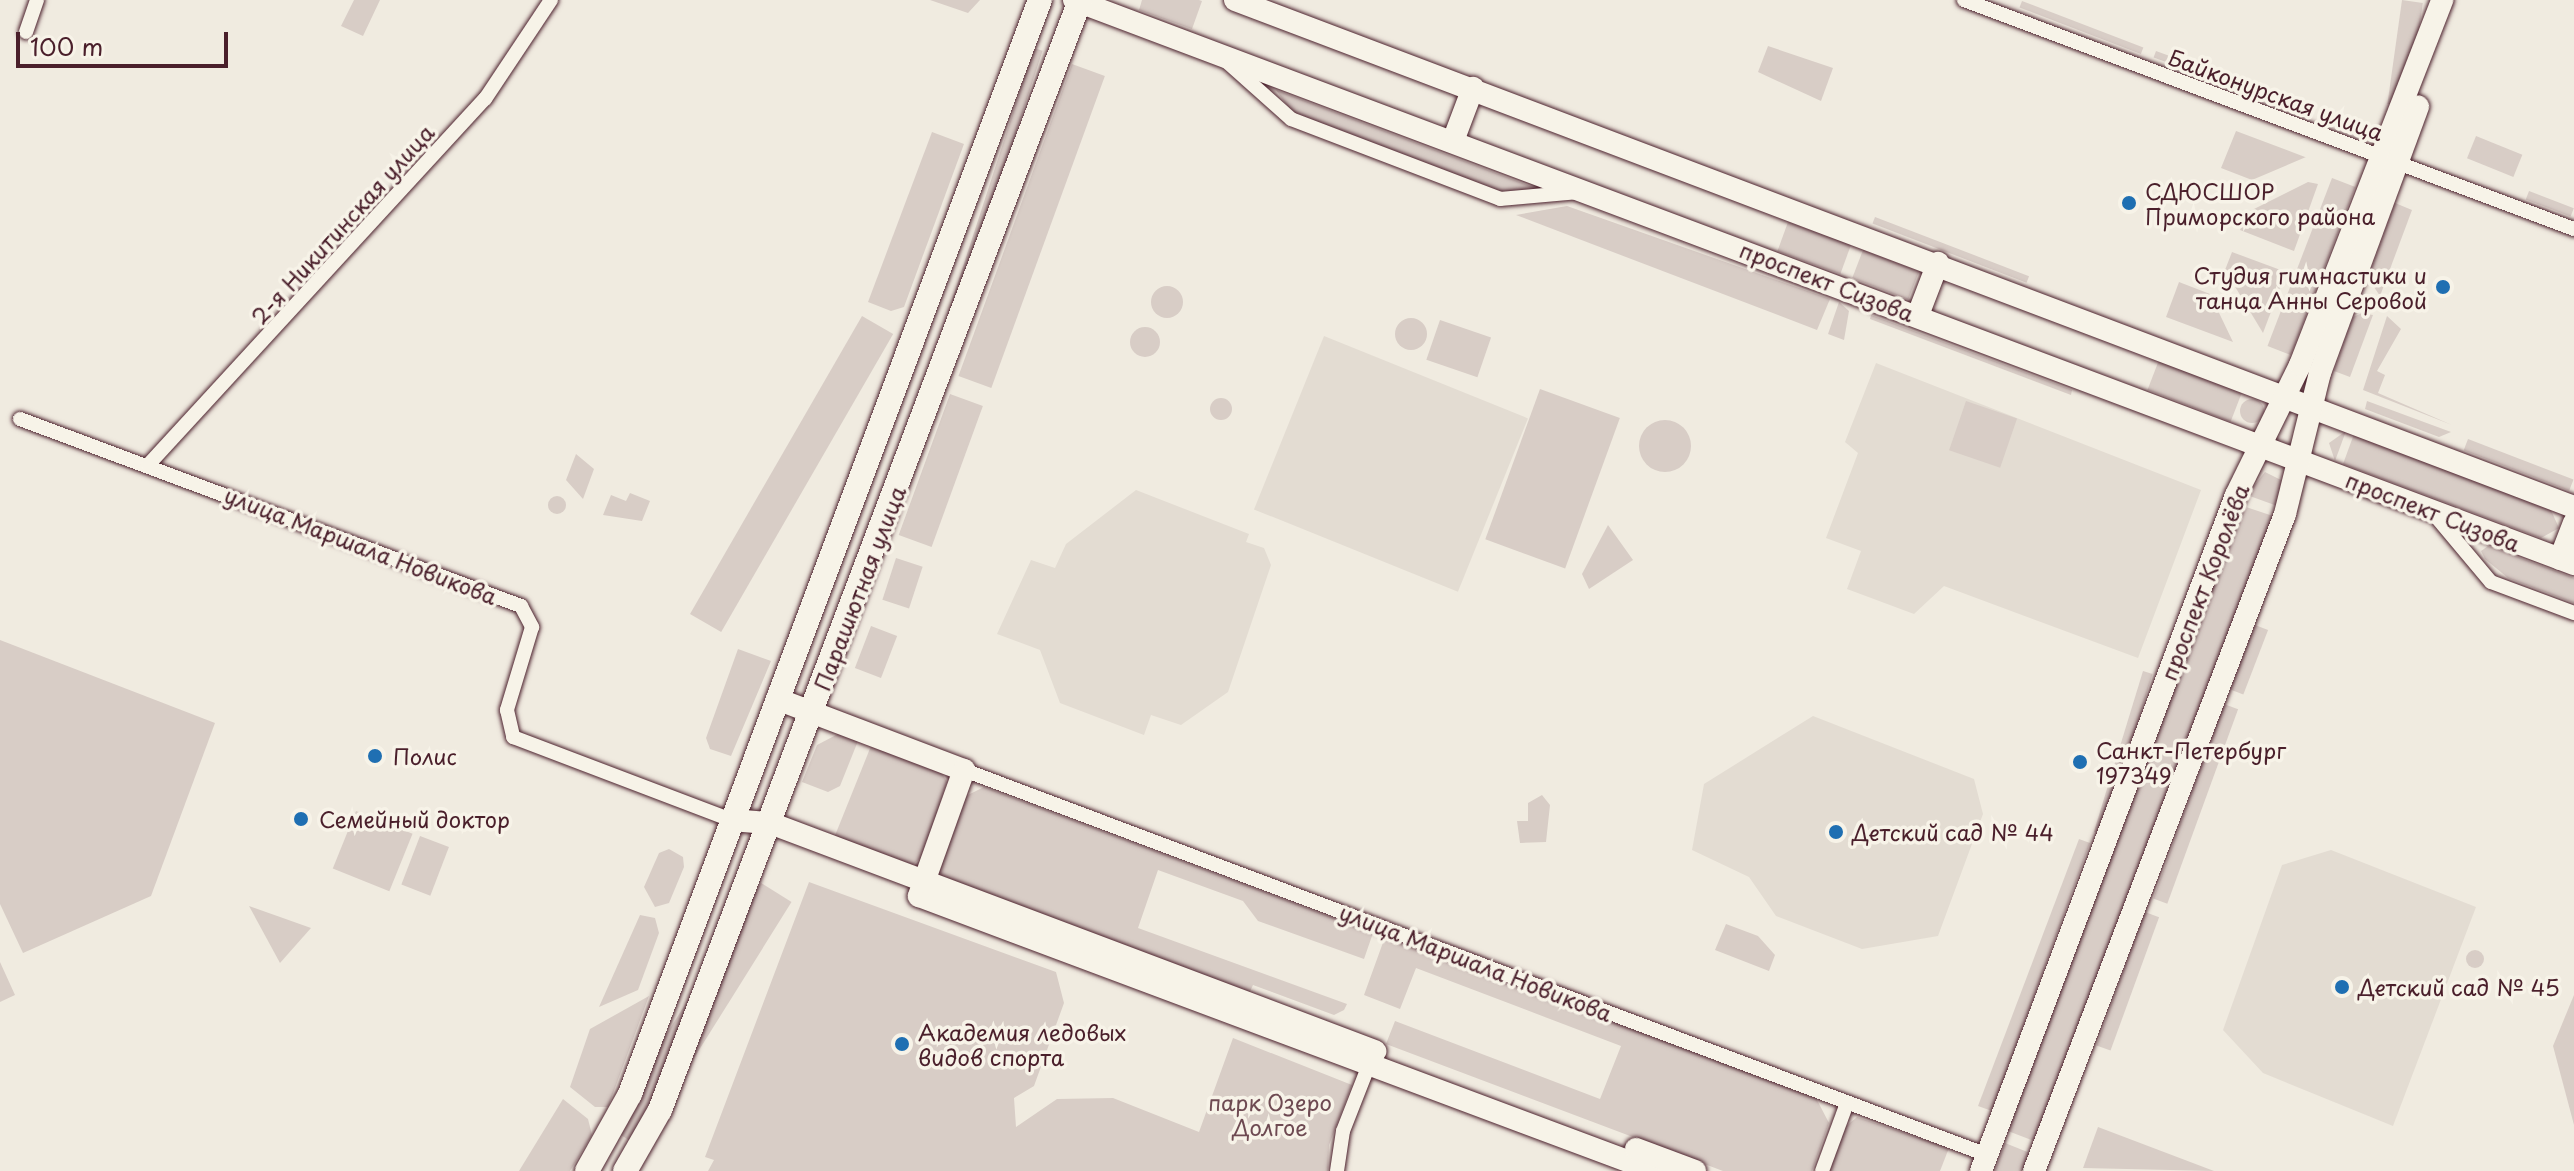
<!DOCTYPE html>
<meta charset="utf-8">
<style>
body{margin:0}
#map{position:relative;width:2574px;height:1171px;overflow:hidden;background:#f0ebe0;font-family:"Playpen Sans",sans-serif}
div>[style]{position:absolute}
.built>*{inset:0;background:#e3dcd2;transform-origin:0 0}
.green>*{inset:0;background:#d8cdc6;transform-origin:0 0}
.round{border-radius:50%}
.roads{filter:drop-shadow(0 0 2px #4a1f2b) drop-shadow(0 0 2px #4a1f2b)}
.street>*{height:14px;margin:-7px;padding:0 7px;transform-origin:7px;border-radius:7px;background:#f7f3e8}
.secondary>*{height:22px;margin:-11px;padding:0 11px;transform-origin:11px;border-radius:11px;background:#f7f3e8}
.primary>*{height:24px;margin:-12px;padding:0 12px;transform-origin:12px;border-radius:12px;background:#f7f3e8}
.dots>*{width:22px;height:22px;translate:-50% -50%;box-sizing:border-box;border:4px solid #f7f3e8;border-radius:50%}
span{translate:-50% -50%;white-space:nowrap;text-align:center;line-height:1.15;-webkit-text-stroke:7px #f7f3e8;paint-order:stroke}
.street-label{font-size:22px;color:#4a1f2b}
.poi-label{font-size:22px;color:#4a1f2b}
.left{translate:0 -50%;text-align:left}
.right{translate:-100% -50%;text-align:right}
.park-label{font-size:22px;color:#6e4a52}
.scale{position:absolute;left:16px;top:32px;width:212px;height:36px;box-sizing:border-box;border:4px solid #4a1f2b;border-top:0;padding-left:10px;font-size:24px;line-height:28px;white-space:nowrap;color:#4a1f2b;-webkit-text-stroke:6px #f7f3e8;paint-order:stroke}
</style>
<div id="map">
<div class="built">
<div style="left:1324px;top:336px;width:220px;height:187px;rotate:22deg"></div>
<div style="clip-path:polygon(1876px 363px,2201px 490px,2138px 658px,1944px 586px,1914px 614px,1847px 589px,1861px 551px,1826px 538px,1858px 453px,1845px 442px)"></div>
<div style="clip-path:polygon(1136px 490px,1249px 534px,1246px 542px,1264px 548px,1271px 565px,1228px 692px,1181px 725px,1151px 715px,1144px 735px,1060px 703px,1040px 650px,997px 634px,1031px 560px,1055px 568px,1066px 544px)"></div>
<div style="clip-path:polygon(1813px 716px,1974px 779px,1983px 814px,1938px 936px,1862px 949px,1776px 916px,1749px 877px,1692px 850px,1704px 784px)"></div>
<div style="clip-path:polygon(2331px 850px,2476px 907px,2393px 1126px,2263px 1073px,2223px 1030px,2282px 865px)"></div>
</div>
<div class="green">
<div style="clip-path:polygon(354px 0,380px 0,363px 36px,341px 26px)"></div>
<div style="clip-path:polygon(930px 0,980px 0,968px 13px)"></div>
<div style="clip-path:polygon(1142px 0,1199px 0,1202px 1px,1192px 29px,1139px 10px)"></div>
<div style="left:2402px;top:0;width:21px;height:105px;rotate:8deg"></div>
<div style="left:2022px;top:1px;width:130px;height:7px;rotate:21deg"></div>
<div style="clip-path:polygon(1768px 46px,1833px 68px,1821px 101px,1758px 72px)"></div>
<div style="left:1034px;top:48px;width:9px;height:653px;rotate:18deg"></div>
<div style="left:2156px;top:51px;width:150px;height:7px;rotate:20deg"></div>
<div style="left:1072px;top:64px;width:35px;height:332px;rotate:20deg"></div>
<div style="clip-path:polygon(1276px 90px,1543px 191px,1502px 195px,1294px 115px)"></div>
<div style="clip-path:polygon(2236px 131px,2305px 157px,2306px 157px,2252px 180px,2221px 168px)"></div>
<div style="clip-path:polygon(932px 132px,964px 144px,904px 307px,891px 311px,868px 302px)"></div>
<div style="left:2476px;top:136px;width:50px;height:24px;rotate:22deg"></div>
<div style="left:2332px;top:178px;width:25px;height:180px;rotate:21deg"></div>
<div style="clip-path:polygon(2308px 182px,2318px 184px,2294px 251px,2240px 230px,2246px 213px)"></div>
<div style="left:2529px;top:191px;width:48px;height:9px;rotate:21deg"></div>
<div style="clip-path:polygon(2395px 203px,2412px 210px,2380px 296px,2368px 278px)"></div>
<div style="clip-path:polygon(1567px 206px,1830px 299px,1817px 330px,1516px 215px)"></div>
<div style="left:1875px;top:217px;width:165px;height:7px;rotate:21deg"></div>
<div style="left:1788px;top:222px;width:67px;height:31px;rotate:20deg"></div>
<div style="left:1863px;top:250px;width:60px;height:30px;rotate:21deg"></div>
<div style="clip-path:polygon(2232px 252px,2286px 272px,2263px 333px,2225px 270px)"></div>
<div style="clip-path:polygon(2179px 282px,2210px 294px,2233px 342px,2166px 317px)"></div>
<div class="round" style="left:1151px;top:286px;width:32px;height:32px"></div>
<div style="clip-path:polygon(1839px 302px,1849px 311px,1844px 340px,1828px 334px)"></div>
<div style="clip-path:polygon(2362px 313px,2373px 315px,2350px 377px,2334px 371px,2353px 317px)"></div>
<div style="clip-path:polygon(1871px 315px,2072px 390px,2071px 395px,1870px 319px)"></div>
<div style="left:862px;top:316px;width:36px;height:344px;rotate:30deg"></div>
<div style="clip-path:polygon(2387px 316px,2401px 329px,2377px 371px,2385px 375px,2378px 393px,2452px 425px,2363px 390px)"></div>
<div class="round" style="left:1395px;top:318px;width:32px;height:32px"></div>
<div style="left:1440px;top:320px;width:54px;height:42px;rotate:19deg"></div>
<div class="round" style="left:1130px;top:327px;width:30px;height:30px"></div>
<div style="left:2159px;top:360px;width:89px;height:32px;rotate:21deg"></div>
<div style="left:1540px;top:389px;width:85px;height:160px;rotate:20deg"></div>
<div style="left:950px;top:394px;width:35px;height:150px;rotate:20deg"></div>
<div class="round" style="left:1210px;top:398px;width:22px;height:22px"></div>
<div class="round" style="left:2240px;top:399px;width:24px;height:24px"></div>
<div style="left:1966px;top:401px;width:54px;height:52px;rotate:19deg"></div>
<div style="clip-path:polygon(2367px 401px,2451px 432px,2439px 437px,2365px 409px)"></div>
<div class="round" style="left:1639px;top:420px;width:52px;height:52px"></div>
<div style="clip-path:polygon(2346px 431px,2335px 461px,2329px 443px)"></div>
<div style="clip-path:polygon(2354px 434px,2550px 508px,2559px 528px,2541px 538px,2343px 464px)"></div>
<div style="left:2468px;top:439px;width:113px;height:12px;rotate:21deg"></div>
<div style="clip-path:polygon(576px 454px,594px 469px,583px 499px,566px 480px)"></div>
<div style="clip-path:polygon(2265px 472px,2285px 482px,2280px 507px,2247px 495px)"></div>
<div style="clip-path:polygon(630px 493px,650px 501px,642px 521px,603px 515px,611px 495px,626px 501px)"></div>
<div class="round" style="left:548px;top:496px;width:18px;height:18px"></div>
<div style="clip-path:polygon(2243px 506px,2276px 517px,2034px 1141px,2008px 1131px)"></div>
<div style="clip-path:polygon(1608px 525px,1633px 560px,1589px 589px,1582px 574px)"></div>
<div style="clip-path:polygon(2488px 546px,2574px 578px,2574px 603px,2508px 578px,2485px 559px,2481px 551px)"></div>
<div style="left:896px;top:558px;width:28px;height:44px;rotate:18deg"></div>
<div style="left:2255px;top:625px;width:14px;height:69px;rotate:21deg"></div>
<div style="left:871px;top:626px;width:28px;height:45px;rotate:21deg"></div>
<div style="clip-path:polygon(0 640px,215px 723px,151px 896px,23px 953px,0 904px)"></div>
<div style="clip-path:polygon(738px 649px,771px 661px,731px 756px,710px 749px,706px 738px)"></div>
<div style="left:2143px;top:671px;width:10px;height:168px;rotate:17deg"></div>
<div style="left:2224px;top:704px;width:15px;height:207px;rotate:20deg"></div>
<div style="clip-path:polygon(838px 734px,858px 741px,840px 786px,828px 792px,802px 782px,817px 745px)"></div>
<div style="clip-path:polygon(871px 746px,941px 772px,947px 782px,923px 856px,910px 867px,834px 838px)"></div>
<div style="clip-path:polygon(984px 787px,1373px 933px,1364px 959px,1258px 921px,1243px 901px,1158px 870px,1138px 928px,1347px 1004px,1344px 1010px,1334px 1015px,1253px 985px,1248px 996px,943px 879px,938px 867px,964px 797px)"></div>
<div style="clip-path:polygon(1542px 795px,1550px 805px,1546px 842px,1520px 843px,1517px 821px,1528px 821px,1528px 803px)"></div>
<div style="left:356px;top:811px;width:61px;height:62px;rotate:22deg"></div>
<div style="left:420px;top:836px;width:31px;height:52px;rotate:21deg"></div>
<div style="clip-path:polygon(2079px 839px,2090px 843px,1992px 1111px,1978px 1106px)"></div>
<div style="clip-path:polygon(669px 849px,683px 857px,684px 867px,669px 903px,655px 907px,644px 887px,659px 853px)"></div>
<div style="clip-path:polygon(809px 882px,1056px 972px,1064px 1003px,1034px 1086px,1014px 1098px,1016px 1127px,1057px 1099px,1113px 1098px,1199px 1132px,1233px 1038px,1352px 1085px,1329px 1145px,1328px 1171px,708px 1171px,714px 1160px,705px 1157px)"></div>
<div style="left:761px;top:883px;width:36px;height:288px;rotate:32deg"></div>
<div style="clip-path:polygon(249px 906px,311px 928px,280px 963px)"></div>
<div style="left:2145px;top:912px;width:15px;height:142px;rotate:20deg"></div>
<div style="clip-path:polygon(640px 915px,655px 918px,659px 933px,638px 990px,599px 1007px)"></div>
<div style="clip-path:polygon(1726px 924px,1758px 936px,1775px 955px,1769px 971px,1715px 950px)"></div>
<div style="clip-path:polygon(1385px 937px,1816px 1098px,1829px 1123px,1812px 1171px,1723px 1171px,1386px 1044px,1395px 1021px,1600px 1099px,1621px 1046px,1416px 968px,1400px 1009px,1364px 995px)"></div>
<div class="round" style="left:2466px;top:950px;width:18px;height:18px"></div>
<div style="clip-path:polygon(0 962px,15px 995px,0 1002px)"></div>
<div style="clip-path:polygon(2574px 995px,2574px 1125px,2553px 1046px)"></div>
<div style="clip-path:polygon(649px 996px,608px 1107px,595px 1107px,570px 1087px,590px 1029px)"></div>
<div style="clip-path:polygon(563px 1099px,588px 1119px,592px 1135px,570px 1171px,519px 1171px)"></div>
<div style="clip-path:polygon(1857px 1117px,1949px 1148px,1940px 1171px,1829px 1171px,1844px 1128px)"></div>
<div style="clip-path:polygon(2098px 1127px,2214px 1171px,2083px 1168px)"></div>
<div style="clip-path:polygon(2005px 1143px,2030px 1153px,2023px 1171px,1995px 1171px)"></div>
</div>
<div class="roads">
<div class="street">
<div style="left:1964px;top:0;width:652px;rotate:20.58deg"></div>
<div style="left:26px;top:32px;width:34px;rotate:-71deg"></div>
<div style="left:1226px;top:61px;width:87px;rotate:41.7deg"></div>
<div style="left:1291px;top:119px;width:224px;rotate:20.9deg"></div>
<div style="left:1500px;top:199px;width:79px;rotate:-5.1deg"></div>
<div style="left:20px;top:419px;width:535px;rotate:20.47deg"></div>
<div style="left:521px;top:606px;width:24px;rotate:62deg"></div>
<div style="left:532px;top:627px;width:87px;rotate:106.8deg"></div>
<div style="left:507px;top:710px;width:28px;rotate:77deg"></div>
<div style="left:513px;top:737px;width:234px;rotate:20.8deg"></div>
<div style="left:148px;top:465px;width:498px;rotate:-47.4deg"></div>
<div style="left:485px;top:99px;width:119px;rotate:-56.3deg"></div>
<div style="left:2433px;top:513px;width:90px;rotate:50deg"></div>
<div style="left:2491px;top:582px;width:89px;rotate:20.5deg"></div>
<div style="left:964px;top:770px;width:1093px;rotate:20.62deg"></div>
<div style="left:1337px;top:1171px;width:40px;rotate:-81.5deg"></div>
<div style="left:1343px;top:1131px;width:79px;rotate:-68.6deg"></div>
<div style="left:1822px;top:1171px;width:72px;rotate:-69.8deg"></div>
</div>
<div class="secondary">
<div style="left:1074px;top:0;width:1603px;rotate:20.61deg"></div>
<div style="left:1235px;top:0;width:1432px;rotate:20.74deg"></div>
<div style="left:1453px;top:141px;width:57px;rotate:-69.3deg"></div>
<div style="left:1918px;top:315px;width:56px;rotate:-69deg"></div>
<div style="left:2560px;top:559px;width:39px;rotate:-69deg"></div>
<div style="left:777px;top:699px;width:200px;rotate:20.8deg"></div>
<div style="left:964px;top:770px;width:134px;rotate:109.7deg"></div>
<div style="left:919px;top:896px;width:785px;rotate:20.51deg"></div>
<div style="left:732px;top:820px;width:38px;rotate:5deg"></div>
<div style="left:770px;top:823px;width:647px;rotate:20.65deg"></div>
<div style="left:1636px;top:1149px;width:63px;rotate:20.4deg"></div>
<div style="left:1981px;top:1171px;width:722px;rotate:-69.33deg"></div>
<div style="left:2236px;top:495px;width:145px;rotate:-63.8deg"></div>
<div style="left:2300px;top:365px;width:392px;rotate:-68.7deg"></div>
<div style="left:2034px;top:1171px;width:703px;rotate:-69.09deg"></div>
<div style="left:2285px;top:514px;width:145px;rotate:-76.1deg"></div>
<div style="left:2320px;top:373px;width:284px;rotate:-69.8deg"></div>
</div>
<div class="primary">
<div style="left:587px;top:1171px;width:88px;rotate:-60.8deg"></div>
<div style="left:630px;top:1094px;width:1168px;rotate:-69.46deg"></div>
<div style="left:625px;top:1171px;width:70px;rotate:-60.2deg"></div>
<div style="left:660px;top:1110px;width:1187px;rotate:-69.27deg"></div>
</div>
</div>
<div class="dots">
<div style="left:2129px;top:203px;background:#1f6fb2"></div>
<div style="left:2443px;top:287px;background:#1f6fb2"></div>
<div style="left:375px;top:756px;background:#1f6fb2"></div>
<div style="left:2080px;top:762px;background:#1f6fb2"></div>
<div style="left:301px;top:819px;background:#1f6fb2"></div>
<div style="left:1836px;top:832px;background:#1f6fb2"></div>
<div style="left:2342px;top:987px;background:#1f6fb2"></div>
<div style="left:902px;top:1044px;background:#1f6fb2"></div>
</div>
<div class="street-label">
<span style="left:2276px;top:94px;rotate:20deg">Байконурская улица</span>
<span style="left:342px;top:224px;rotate:-48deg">2-я Никитинская улица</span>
<span style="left:1827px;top:281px;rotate:21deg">проспект Сизова</span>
<span style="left:2433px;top:511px;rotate:21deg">проспект Сизова</span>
<span style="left:361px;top:545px;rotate:21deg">улица Маршала Новикова</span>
<span style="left:2204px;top:582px;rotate:-69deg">проспект Королёва</span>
<span style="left:859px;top:588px;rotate:-69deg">Парашютная улица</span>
<span style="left:1476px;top:962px;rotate:21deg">улица Маршала Новикова</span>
</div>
<div class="poi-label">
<span class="left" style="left:2145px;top:203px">СДЮСШОР<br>Приморского района</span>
<span class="right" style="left:2427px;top:287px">Студия гимнастики и<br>танца Анны Серовой</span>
<span class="left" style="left:2096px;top:762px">Санкт-Петербург<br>197349</span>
<span class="left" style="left:393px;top:756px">Полис</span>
<span class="left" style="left:319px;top:819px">Семейный доктор</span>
<span class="left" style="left:1852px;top:832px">Детский сад № 44</span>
<span class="left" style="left:2358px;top:987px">Детский сад № 45</span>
<span class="left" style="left:918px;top:1044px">Академия ледовых<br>видов спорта</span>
</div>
<div class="park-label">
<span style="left:1270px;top:1114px">парк Озеро<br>Долгое</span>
</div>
<div class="scale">100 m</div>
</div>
